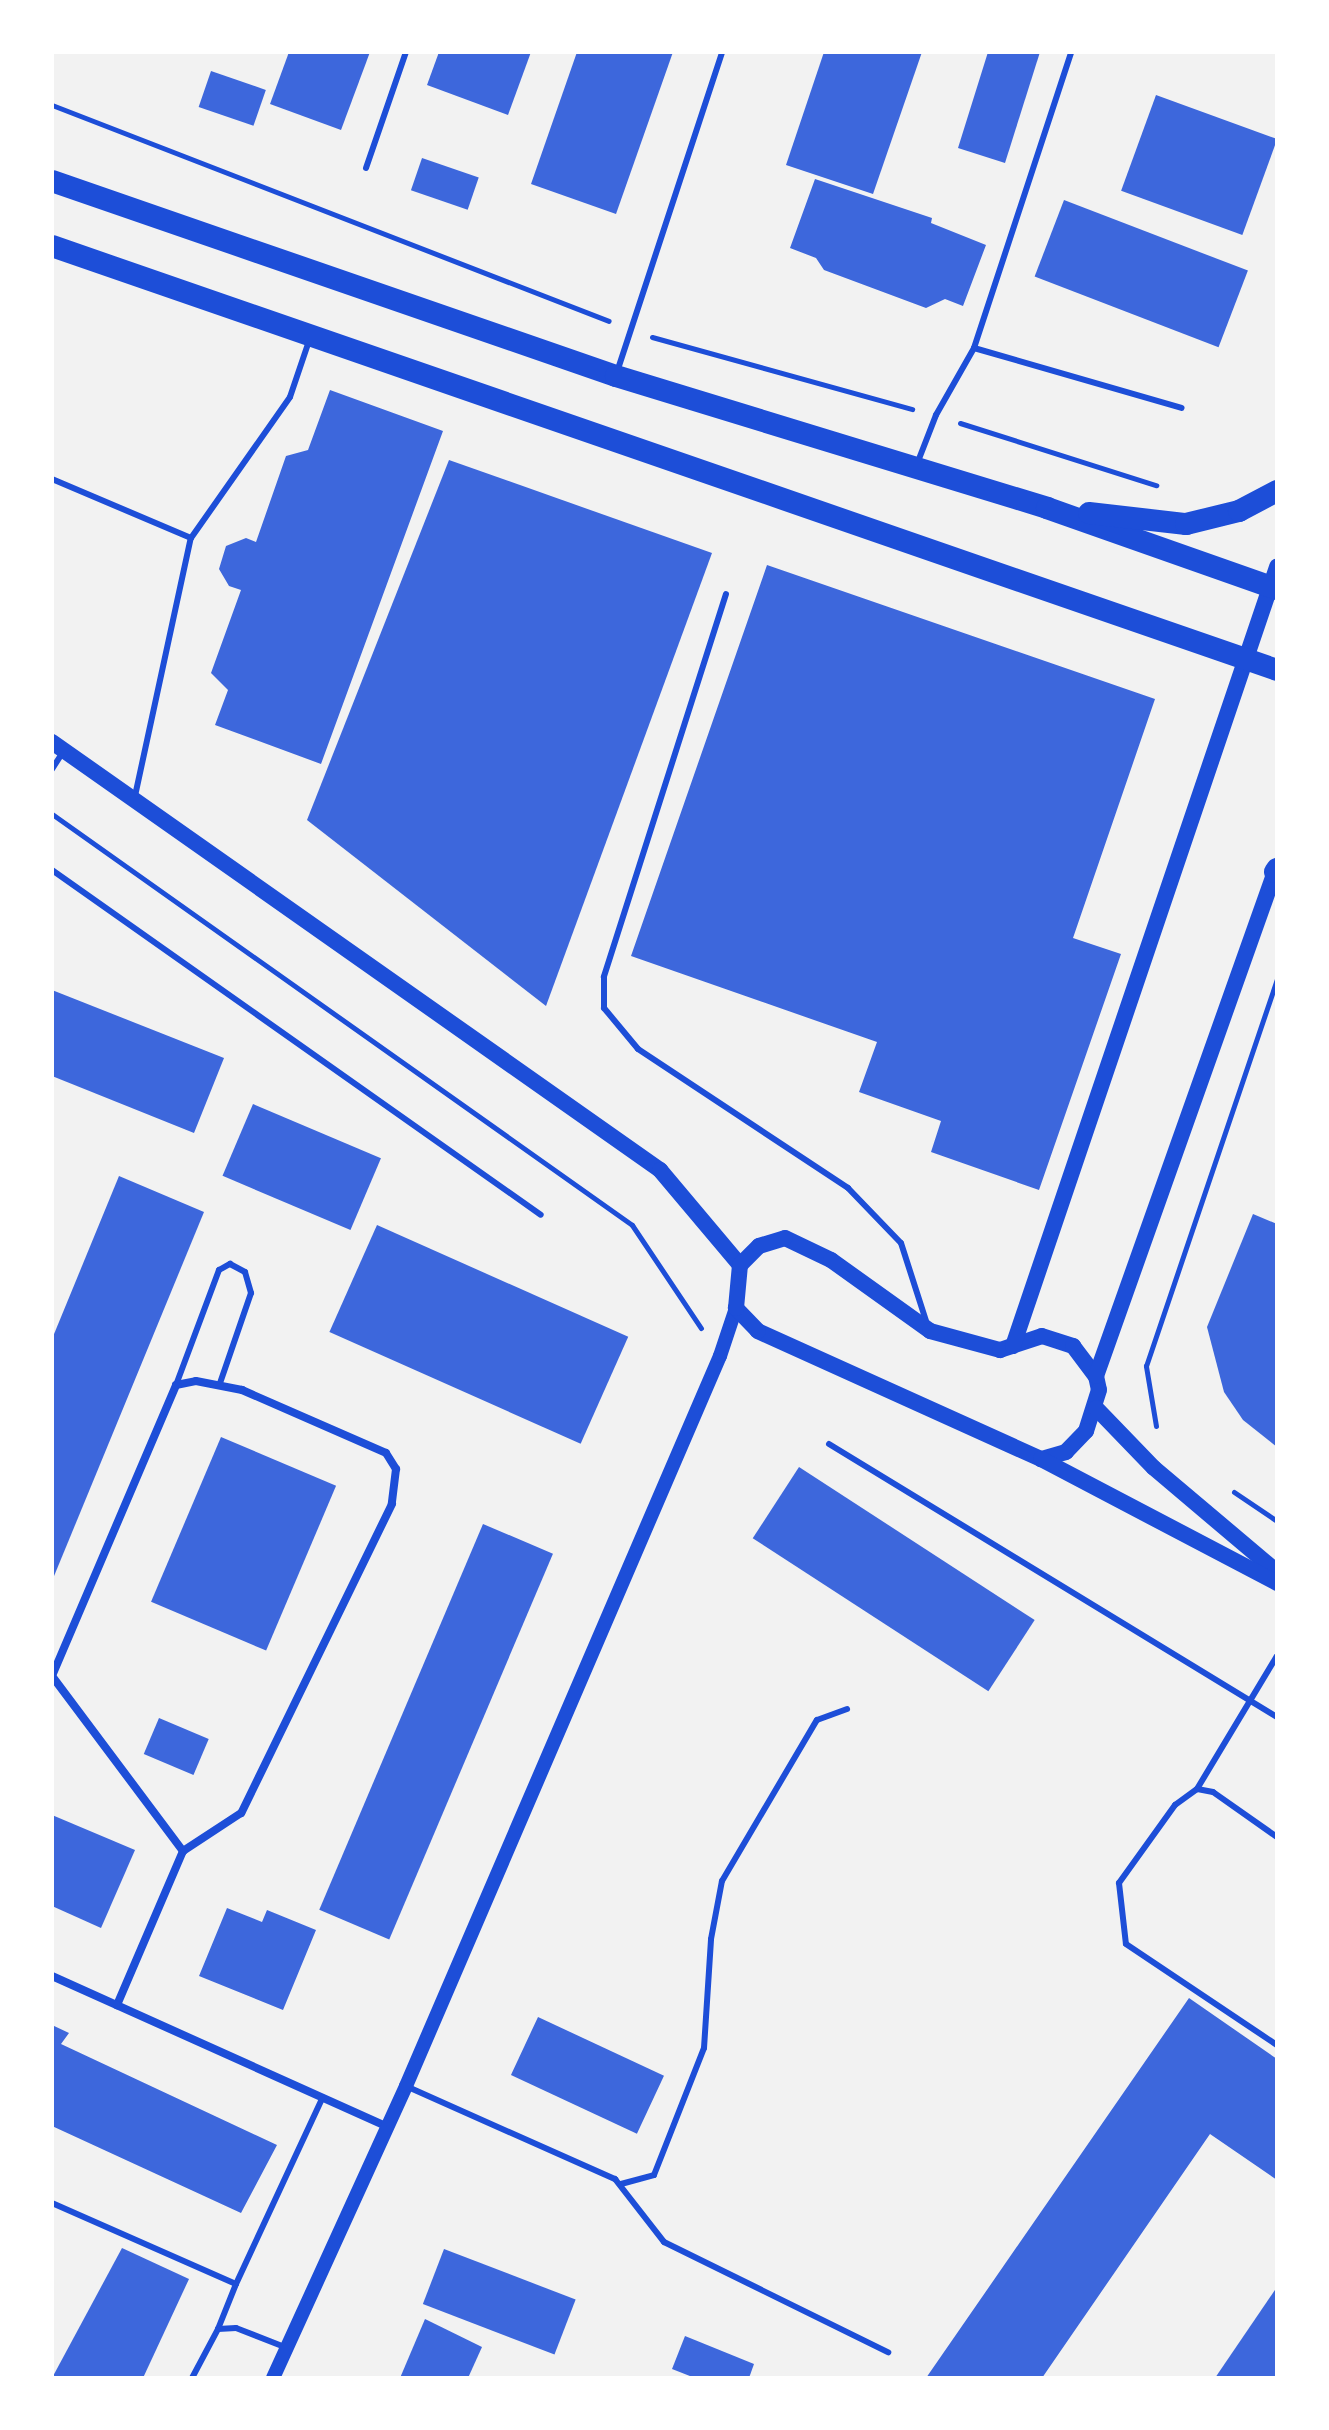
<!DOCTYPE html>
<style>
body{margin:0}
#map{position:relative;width:1329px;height:2430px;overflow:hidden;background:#f2f2f2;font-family:"Noto Sans",sans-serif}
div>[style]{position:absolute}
.building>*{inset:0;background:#3d67dc;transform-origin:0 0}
.path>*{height:5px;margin:-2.5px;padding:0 2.5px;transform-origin:2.5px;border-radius:2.5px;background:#1d4ed8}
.service>*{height:6px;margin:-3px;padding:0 3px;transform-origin:3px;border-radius:3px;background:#1d4ed8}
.minor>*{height:8px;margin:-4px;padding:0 4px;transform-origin:4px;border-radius:4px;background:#1d4ed8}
.tertiary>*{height:14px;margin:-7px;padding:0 7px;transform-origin:7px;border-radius:7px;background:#1d4ed8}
.secondary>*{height:16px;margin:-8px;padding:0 8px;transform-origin:8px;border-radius:8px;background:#1d4ed8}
.trunk>*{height:22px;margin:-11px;padding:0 11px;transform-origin:11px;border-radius:11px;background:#1d4ed8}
span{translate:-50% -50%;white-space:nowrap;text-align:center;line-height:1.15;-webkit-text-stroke:6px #fff;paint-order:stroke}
.frame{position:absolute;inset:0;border:54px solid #fff;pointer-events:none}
</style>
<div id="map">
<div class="building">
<div style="clip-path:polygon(289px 52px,370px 52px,341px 130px,270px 104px)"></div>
<div style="clip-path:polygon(439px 52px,531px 52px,508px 115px,427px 85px)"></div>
<div style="clip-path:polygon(577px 52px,673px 52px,616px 214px,531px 184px)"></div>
<div style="clip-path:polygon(824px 52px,922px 52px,873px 194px,786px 165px)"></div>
<div style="clip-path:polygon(988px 52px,1040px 52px,1005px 163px,958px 148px)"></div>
<div style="left:211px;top:71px;width:58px;height:38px;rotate:19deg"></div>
<div style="left:1156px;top:95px;width:129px;height:102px;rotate:20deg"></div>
<div style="left:422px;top:158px;width:60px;height:34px;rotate:19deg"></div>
<div style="clip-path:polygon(815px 179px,932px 218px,931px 223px,986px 245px,963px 306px,945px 299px,926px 308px,824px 270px,816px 258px,790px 248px)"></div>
<div style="left:1064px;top:200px;width:197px;height:82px;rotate:21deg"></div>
<div style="clip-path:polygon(330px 390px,443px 431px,321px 764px,215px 725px,228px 690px,211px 673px,241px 590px,229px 586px,219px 569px,226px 546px,246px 538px,256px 542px,286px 456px,308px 450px)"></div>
<div style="clip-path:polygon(449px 460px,712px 553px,546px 1006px,307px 820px)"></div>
<div style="clip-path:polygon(767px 565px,1155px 699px,1073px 938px,1121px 954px,1039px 1190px,931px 1152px,941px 1121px,859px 1092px,877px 1042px,631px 956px)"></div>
<div style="clip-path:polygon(52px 990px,224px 1058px,194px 1133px,52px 1076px)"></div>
<div style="left:253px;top:1104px;width:139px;height:78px;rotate:23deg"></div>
<div style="clip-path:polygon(119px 1176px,204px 1212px,52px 1581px,52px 1339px)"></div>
<div style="clip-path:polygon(1253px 1214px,1277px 1224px,1277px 1447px,1243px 1420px,1224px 1392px,1207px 1327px)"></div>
<div style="left:377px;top:1225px;width:275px;height:117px;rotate:24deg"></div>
<div style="left:221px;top:1437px;width:125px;height:179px;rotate:23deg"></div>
<div style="left:799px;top:1467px;width:281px;height:85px;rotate:33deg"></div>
<div style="left:483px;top:1524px;width:76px;height:419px;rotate:23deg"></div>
<div style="left:159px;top:1718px;width:54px;height:39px;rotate:23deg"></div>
<div style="clip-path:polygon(52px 1815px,135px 1850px,101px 1928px,52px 1906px)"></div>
<div style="clip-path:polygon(227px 1908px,262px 1922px,267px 1910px,316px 1930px,283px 2010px,199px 1976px)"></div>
<div style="clip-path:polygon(1189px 1998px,1277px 2059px,1277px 2180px,1210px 2134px,1042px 2378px,926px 2378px)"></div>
<div style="left:538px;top:2017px;width:139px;height:64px;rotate:25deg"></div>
<div style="clip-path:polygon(52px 2025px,69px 2033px,61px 2044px,277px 2145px,241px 2213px,52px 2126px)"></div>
<div style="clip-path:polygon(122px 2248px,189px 2279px,143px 2378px,52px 2378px)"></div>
<div style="left:444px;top:2249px;width:141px;height:59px;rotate:21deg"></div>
<div style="clip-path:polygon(1277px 2287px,1277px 2378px,1215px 2378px)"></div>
<div style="clip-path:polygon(425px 2319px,482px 2347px,468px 2378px,400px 2378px)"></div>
<div style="clip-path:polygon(685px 2336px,754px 2364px,749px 2378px,695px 2378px,672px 2369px)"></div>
</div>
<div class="path">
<div style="left:52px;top:105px;width:597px;rotate:21.2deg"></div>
<div style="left:652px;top:337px;width:270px;rotate:15.5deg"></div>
<div style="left:960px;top:423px;width:206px;rotate:17.6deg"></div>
<div style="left:52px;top:814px;width:711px;rotate:35.32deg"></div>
<div style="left:632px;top:1225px;width:124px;rotate:56.2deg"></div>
<div style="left:1156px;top:1426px;width:61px;rotate:-99.5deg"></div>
<div style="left:1146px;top:1366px;width:410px;rotate:-71.3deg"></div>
<div style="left:1234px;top:1492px;width:52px;rotate:34deg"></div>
</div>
<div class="service">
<div style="left:366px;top:168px;width:123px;rotate:-71deg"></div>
<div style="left:974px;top:348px;width:216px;rotate:16.1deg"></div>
<div style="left:617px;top:372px;width:337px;rotate:-71.8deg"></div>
<div style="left:917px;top:464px;width:53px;rotate:-68.8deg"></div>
<div style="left:936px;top:415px;width:77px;rotate:-60.4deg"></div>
<div style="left:974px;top:348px;width:311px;rotate:-71.8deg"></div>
<div style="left:52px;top:479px;width:151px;rotate:23deg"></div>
<div style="left:191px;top:538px;width:172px;rotate:-54.9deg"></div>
<div style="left:290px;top:397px;width:59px;rotate:-71.3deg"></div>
<div style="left:726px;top:594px;width:402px;rotate:107.7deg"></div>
<div style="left:604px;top:977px;width:31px;rotate:90deg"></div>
<div style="left:604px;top:1008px;width:53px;rotate:50.3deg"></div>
<div style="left:638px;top:1049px;width:252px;rotate:33.5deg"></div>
<div style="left:848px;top:1188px;width:76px;rotate:46.1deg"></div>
<div style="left:901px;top:1243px;width:85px;rotate:72.2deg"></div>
<div style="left:52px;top:769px;width:20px;rotate:-57deg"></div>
<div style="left:135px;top:796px;width:264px;rotate:-77.8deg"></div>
<div style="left:52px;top:870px;width:598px;rotate:35.2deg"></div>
<div style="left:176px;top:1385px;width:123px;rotate:-69.5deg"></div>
<div style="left:219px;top:1270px;width:13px;rotate:-29deg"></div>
<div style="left:230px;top:1264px;width:17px;rotate:28deg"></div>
<div style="left:245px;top:1272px;width:22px;rotate:74deg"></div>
<div style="left:251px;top:1293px;width:98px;rotate:109deg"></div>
<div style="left:829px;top:1444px;width:525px;rotate:31.36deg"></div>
<div style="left:1197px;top:1789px;width:155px;rotate:-59deg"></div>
<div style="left:1277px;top:1837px;width:78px;rotate:-144.9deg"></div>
<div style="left:1213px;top:1792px;width:16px;rotate:-169deg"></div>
<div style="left:1197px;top:1789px;width:27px;rotate:144deg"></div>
<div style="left:1175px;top:1805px;width:96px;rotate:125.7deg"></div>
<div style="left:1119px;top:1883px;width:61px;rotate:83.5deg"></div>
<div style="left:1126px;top:1944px;width:182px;rotate:33.8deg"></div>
<div style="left:408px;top:2087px;width:227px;rotate:24deg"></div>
<div style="left:615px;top:2179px;width:80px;rotate:52.1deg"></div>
<div style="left:664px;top:2242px;width:250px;rotate:26.2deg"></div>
<div style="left:621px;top:2184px;width:34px;rotate:-15deg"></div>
<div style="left:654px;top:2175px;width:136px;rotate:-68.5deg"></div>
<div style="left:704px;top:2048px;width:109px;rotate:-86.3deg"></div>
<div style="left:711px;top:1939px;width:59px;rotate:-79.3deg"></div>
<div style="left:722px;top:1881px;width:187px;rotate:-59.5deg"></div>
<div style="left:817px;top:1720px;width:32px;rotate:-20deg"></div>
<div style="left:52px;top:2203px;width:201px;rotate:23.8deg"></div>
<div style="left:236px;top:2284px;width:206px;rotate:-65.1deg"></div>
<div style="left:218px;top:2329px;width:48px;rotate:-68.2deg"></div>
<div style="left:192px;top:2378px;width:55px;rotate:-62deg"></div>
<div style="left:218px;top:2329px;width:18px;rotate:-3deg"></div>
<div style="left:236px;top:2328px;width:55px;rotate:21.4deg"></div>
</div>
<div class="minor">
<div style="left:52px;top:1676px;width:316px;rotate:-66.9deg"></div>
<div style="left:176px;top:1385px;width:20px;rotate:-11deg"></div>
<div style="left:196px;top:1381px;width:47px;rotate:11.1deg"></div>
<div style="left:242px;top:1390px;width:157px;rotate:23.6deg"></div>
<div style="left:386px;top:1453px;width:19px;rotate:58deg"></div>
<div style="left:396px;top:1469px;width:35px;rotate:97deg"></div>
<div style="left:392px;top:1504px;width:344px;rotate:116deg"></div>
<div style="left:241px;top:1813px;width:69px;rotate:146.8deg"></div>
<div style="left:183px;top:1851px;width:168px;rotate:113.2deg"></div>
<div style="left:52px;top:1676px;width:219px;rotate:53.2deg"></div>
<div style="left:52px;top:1976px;width:368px;rotate:24.2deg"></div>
</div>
<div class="tertiary">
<div style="left:273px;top:2378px;width:321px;rotate:-65.5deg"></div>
<div style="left:406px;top:2086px;width:795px;rotate:-66.73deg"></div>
<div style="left:720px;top:1356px;width:51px;rotate:-71.6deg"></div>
</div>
<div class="secondary">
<div style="left:52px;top:742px;width:744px;rotate:35.14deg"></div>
<div style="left:660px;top:1170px;width:124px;rotate:49.9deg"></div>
<div style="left:785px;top:1238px;width:51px;rotate:25.6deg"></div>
<div style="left:831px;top:1260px;width:122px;rotate:35.6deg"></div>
<div style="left:930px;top:1331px;width:73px;rotate:15.2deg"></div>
<div style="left:1000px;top:1350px;width:44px;rotate:-18.4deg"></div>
<div style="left:1042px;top:1336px;width:33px;rotate:18deg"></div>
<div style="left:1073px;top:1346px;width:38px;rotate:53deg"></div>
<div style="left:1096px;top:1376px;width:14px;rotate:78deg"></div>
<div style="left:1099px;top:1390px;width:43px;rotate:107.6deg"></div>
<div style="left:1086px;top:1431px;width:29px;rotate:134deg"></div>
<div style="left:1066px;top:1452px;width:26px;rotate:164deg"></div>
<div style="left:1041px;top:1459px;width:311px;rotate:-155.7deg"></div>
<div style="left:758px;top:1331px;width:32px;rotate:-134deg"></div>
<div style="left:736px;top:1308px;width:43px;rotate:-84.7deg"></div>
<div style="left:740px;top:1265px;width:27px;rotate:-45deg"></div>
<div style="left:759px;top:1246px;width:27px;rotate:-17deg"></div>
<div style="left:1013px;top:1346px;width:823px;rotate:-71.28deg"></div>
<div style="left:1096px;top:1376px;width:541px;rotate:-70.46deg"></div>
<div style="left:1096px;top:1408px;width:83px;rotate:46deg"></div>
<div style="left:1154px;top:1468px;width:161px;rotate:40.2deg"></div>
<div style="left:1041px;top:1459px;width:267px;rotate:27.7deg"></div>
</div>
<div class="trunk">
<div style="left:52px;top:181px;width:597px;rotate:19.07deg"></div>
<div style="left:616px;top:376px;width:451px;rotate:17deg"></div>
<div style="left:1047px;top:508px;width:244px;rotate:19.4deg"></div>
<div style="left:52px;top:246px;width:1296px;rotate:19.09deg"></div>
<div style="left:1089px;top:513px;width:98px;rotate:6.5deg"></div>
<div style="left:1186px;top:524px;width:55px;rotate:-13.8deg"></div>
<div style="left:1239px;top:511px;width:43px;rotate:-27.8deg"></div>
<div style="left:1275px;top:872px;width:4px;rotate:-56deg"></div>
</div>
<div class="frame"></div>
</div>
